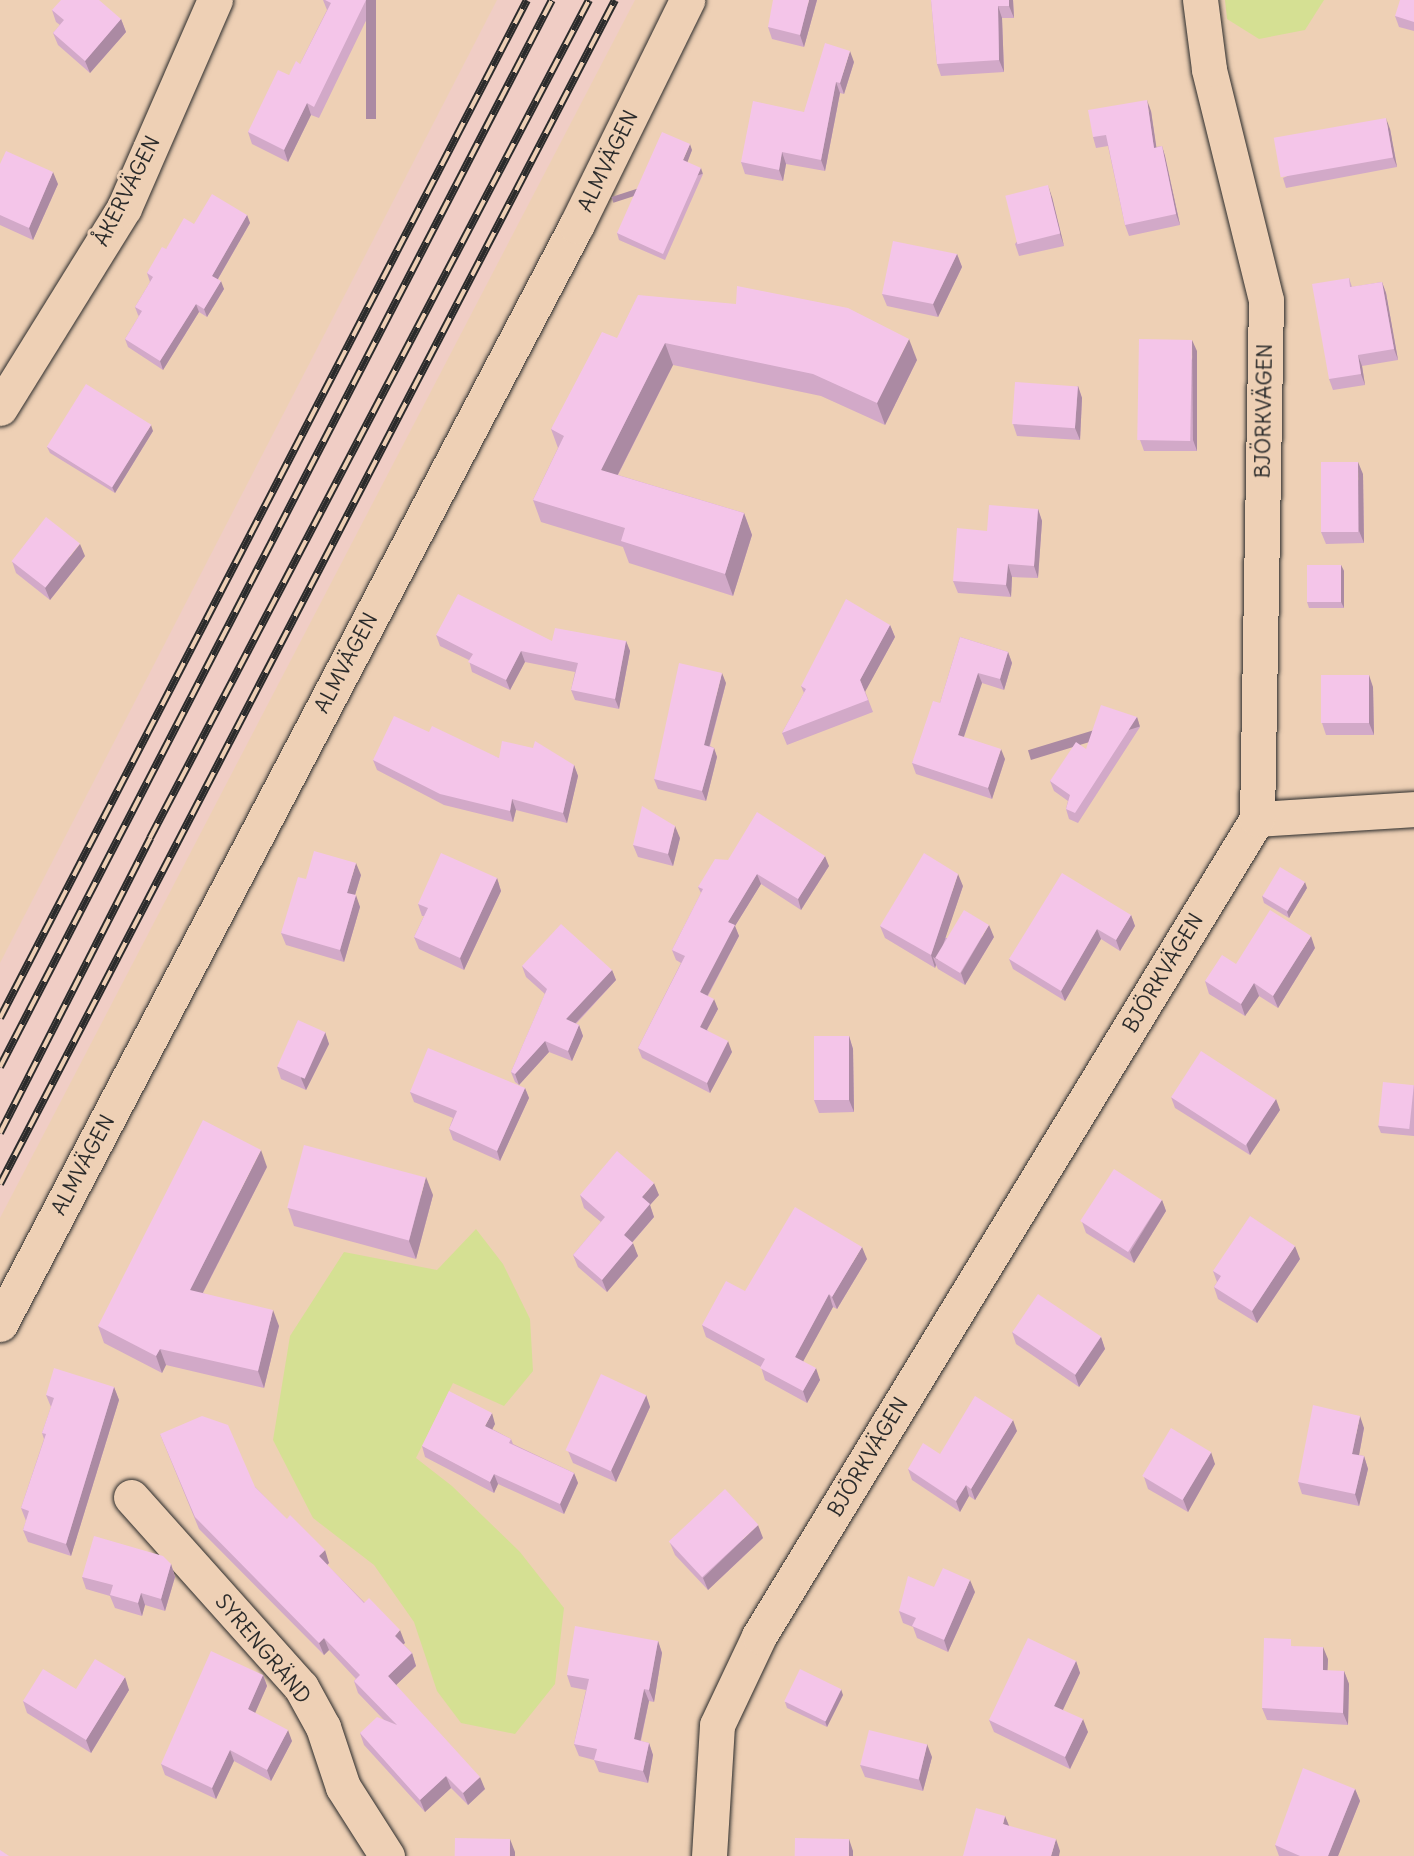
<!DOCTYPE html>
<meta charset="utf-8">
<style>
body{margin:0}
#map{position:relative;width:1414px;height:1856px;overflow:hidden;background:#eed0b5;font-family:Delius,sans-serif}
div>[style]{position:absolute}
.built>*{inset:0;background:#f0cdc5}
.green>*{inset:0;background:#d5e093}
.roads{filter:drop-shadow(0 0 2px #2b2b2b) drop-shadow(0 0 2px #2b2b2b)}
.minor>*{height:35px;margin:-17.5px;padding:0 17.5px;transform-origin:17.5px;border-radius:17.5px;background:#eed0b5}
.rail>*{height:8px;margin-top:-4px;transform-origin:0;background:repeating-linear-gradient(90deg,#eed0b5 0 16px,#2b2b2b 0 32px);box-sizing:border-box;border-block:2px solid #2b2b2b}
.wall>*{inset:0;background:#d2a9c8}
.shaded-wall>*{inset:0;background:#ab8aa3;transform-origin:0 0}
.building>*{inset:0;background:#f4c5e9;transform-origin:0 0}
span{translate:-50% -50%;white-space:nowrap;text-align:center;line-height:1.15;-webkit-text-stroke:6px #eed0b5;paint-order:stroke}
.street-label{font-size:21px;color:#2b2b2b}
</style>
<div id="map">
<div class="built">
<div style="clip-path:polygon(497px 0,635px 0,0 1218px,0 963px)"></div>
</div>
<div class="green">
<div style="clip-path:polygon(1225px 0,1324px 0,1305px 30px,1259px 39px,1227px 19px)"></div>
<div style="clip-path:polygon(476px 1229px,503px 1264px,530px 1319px,533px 1371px,504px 1406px,453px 1383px,416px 1458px,452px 1486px,520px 1552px,564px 1608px,555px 1684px,515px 1734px,461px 1723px,437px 1691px,414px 1622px,374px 1565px,313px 1518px,273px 1440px,290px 1336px,344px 1252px,437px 1270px)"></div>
</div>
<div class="roads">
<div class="minor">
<div style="left:0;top:408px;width:235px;rotate:-58.2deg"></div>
<div style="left:124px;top:208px;width:227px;rotate:-66.4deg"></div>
<div style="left:1257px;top:819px;width:157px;rotate:-3.6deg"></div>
<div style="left:0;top:1324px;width:1240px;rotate:-62.32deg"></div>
<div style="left:576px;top:226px;width:252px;rotate:-63.8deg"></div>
<div style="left:131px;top:1497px;width:255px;rotate:48.2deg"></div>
<div style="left:301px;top:1687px;width:46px;rotate:61.2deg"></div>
<div style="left:323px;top:1727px;width:63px;rotate:71.6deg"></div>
<div style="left:343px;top:1787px;width:82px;rotate:57.5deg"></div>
<div style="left:709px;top:1856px;width:131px;rotate:-86.5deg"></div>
<div style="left:717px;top:1725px;width:98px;rotate:-64.7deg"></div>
<div style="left:759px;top:1636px;width:957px;rotate:-58.64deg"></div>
<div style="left:1257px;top:819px;width:519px;rotate:-89.01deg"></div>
<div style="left:1266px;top:300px;width:238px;rotate:-103.9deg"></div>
<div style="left:1209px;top:69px;width:70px;rotate:-97.4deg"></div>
</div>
</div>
<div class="rail">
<div style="left:0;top:1018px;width:1146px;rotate:-62.63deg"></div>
<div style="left:0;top:1067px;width:1201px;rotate:-62.65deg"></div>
<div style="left:0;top:1133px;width:331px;rotate:-63deg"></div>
<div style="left:150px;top:838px;width:946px;rotate:-62.35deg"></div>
<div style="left:0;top:1184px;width:1334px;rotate:-62.55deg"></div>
</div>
<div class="wall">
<div style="clip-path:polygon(323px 0,376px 0,319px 118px,311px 115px,288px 162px,252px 144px,248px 132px,289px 75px,300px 64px,327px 10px)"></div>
<div style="clip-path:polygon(817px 0,804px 47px,772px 39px,768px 27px)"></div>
<div style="clip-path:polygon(931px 0,1013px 0,1014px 18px,1002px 18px,1004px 72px,941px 76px,937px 64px)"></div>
<div style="clip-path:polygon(1414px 0,1414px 31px,1399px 27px,1395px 16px)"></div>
<div style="clip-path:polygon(52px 10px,121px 19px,126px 32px,90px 73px,58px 45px,53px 33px,60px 25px,56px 22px)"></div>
<div style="clip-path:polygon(854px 62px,844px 94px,840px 93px,825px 171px,786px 164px,783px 181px,745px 174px,741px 162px,804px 112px)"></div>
<div style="clip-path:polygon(1151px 111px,1156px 147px,1162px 146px,1165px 156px,1180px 225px,1129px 236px,1125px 225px,1108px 146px,1096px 148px,1093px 137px)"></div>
<div style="clip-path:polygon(1390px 129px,1397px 167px,1286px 188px,1283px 178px)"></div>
<div style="clip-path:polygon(692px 150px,687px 162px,703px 174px,665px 260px,619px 240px,617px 233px)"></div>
<div style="clip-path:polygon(0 164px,58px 184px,33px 240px,0 225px)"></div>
<div style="clip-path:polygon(1052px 197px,1064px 246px,1019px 256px,1015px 244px)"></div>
<div style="clip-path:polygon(247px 215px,250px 223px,218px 279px,224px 289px,207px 317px,199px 312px,163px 370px,128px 347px,125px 339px,139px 316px,138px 315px,135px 307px,150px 282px,147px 273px,166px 249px,194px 224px)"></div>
<div style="clip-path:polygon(957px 254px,962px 267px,938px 317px,887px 306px,882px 294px)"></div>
<div style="clip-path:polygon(1349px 278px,1352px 287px,1382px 282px,1386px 293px,1398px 360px,1362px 366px,1365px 385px,1333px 390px,1329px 379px)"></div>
<div style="clip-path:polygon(617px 338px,917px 360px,885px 425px,821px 396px,673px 365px,618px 475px,744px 513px,752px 535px,733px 596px,629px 563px,623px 547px,541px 522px,533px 500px,558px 448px,551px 429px)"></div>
<div style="clip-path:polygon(1197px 351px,1197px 451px,1144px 451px,1140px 440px)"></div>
<div style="clip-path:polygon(1078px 386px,1082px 398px,1080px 440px,1017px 436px,1013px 424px)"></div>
<div style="clip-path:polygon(153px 431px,115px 493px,50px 453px,47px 447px)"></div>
<div style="clip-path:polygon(1363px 474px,1364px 543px,1326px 544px,1321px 532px)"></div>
<div style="clip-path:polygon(1038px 509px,1042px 521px,1038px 578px,1012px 577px,1011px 597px,958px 593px,953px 581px,987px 531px)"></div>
<div style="clip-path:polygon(85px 556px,50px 600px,16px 573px,12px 561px)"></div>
<div style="clip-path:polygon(1341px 565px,1344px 571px,1344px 608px,1309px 608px,1307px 602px)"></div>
<div style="clip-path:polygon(890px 625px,895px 637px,865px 691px,873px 712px,787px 745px,782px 733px,804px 693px,801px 686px)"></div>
<div style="clip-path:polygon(436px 635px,552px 641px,626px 641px,630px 651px,619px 709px,575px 700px,571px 690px,575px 672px,525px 662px,510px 690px,472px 672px,469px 660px,440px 646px)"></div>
<div style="clip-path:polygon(960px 637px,1008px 652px,1012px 663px,1004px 690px,982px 683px,964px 737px,1005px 759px,992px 799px,916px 774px,912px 763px,940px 703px)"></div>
<div style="clip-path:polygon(726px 683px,710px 746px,714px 748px,717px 757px,706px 801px,658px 789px,654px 779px)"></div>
<div style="clip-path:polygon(1373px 687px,1374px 735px,1326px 735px,1322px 723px)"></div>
<div style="clip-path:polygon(1137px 717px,1140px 727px,1078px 823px,1069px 819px,1066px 809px,1068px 801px,1054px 791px,1050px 781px,1086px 749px)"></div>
<div style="clip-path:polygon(429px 732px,499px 758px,574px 765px,578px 776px,567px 823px,516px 810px,513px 822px,444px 805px,377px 770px,373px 760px)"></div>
<div style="clip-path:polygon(680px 838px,673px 866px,638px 857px,633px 845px)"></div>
<div style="clip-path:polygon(728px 860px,829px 866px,801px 910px,761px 884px,735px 926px,739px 936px,708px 996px,718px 1009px,707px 1030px,732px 1052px,710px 1093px,642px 1058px,638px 1048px,681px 963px,676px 960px,672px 950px,701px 893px,698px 887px)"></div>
<div style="clip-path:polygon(361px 875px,355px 895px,360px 907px,344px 962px,286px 945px,281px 933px,306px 879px)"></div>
<div style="clip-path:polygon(497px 878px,501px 891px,464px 970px,419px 949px,414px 937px,424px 916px,422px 916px,418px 904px)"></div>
<div style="clip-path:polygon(963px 886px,945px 938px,994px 937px,965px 985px,938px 969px,936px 965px,935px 968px,885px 938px,880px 926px)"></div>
<div style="clip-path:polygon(1307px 888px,1289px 918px,1264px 903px,1262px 896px)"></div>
<div style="clip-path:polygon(1131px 915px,1135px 926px,1120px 951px,1101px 939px,1065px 1001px,1013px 969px,1009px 959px)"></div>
<div style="clip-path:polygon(1315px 948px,1278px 1008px,1259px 996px,1245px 1016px,1209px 994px,1205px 981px,1236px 964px)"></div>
<div style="clip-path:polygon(522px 966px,612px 970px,616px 980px,576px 1024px,579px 1025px,583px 1036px,572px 1061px,549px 1052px,519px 1085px,515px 1082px,511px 1072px,545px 994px,526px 977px)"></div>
<div style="clip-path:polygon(325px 1032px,329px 1044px,306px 1090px,281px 1079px,277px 1067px)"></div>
<div style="clip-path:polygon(849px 1036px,853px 1049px,854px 1112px,819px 1113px,814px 1100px)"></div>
<div style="clip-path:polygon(1414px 1085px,1414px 1136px,1381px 1133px,1378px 1126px)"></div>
<div style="clip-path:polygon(525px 1088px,529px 1098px,500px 1161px,453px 1140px,449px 1129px,453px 1118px,414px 1102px,410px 1092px)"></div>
<div style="clip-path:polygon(1171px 1097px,1280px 1110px,1250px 1155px,1175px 1108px)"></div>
<div style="clip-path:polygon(267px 1167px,203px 1293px,279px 1326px,264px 1388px,166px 1365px,162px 1373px,104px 1343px,98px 1326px)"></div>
<div style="clip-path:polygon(433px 1195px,416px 1259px,294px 1226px,288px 1208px)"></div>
<div style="clip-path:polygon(580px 1195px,659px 1195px,650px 1205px,654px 1217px,632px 1243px,638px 1256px,607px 1292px,578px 1267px,573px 1255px,601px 1222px,584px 1208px)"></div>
<div style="clip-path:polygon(1162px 1200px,1166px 1211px,1134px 1263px,1086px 1233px,1082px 1222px)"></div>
<div style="clip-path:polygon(867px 1259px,837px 1309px,833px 1307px,803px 1361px,820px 1380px,807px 1403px,765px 1380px,761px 1367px,706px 1337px,702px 1325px,745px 1291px)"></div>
<div style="clip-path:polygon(1300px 1259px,1257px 1323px,1218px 1299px,1214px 1287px,1217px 1282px,1213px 1271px)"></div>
<div style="clip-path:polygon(1012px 1332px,1101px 1337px,1105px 1349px,1079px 1387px,1016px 1344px)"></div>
<div style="clip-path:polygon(114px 1387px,119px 1400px,71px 1556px,28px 1542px,23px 1530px,26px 1521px,21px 1508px,44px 1439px,42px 1433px,51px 1407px,46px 1395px)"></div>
<div style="clip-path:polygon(646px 1395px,650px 1407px,616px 1482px,573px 1463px,568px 1451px)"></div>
<div style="clip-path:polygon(495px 1424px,492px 1429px,511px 1439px,513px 1444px,574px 1473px,578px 1483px,564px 1514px,498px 1484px,494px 1493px,425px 1457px,422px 1446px)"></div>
<div style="clip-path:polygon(1364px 1428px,1359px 1455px,1364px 1456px,1368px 1469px,1359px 1506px,1302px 1494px,1298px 1482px)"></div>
<div style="clip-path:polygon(1017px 1431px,975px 1500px,969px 1496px,960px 1512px,912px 1480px,908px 1469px,940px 1454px)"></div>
<div style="clip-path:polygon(160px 1434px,255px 1487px,329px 1563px,327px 1565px,405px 1643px,403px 1644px,412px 1653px,416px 1666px,396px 1685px,485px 1789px,468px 1805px,451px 1788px,425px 1812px,364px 1745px,360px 1733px,384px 1720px,358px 1693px,354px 1681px,356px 1679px,329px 1650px,324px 1655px,199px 1529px)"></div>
<div style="clip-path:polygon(1215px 1464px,1188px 1512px,1148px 1489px,1144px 1477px)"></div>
<div style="clip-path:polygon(763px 1538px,708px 1590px,675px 1555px,670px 1543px)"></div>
<div style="clip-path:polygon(171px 1564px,175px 1577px,165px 1611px,145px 1605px,142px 1616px,115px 1608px,110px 1596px,86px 1589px,82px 1577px)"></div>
<div style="clip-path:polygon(934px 1587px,975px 1592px,948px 1652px,917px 1638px,913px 1627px,903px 1623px,899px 1611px)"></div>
<div style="clip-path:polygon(658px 1641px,662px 1653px,654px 1702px,649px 1701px,641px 1741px,649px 1743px,653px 1755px,648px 1783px,599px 1772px,594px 1760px,579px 1756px,574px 1744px,586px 1690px,571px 1687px,567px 1675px)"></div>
<div style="clip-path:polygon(1294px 1646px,1328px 1659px,1327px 1671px,1344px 1671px,1349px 1684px,1348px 1725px,1267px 1720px,1262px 1708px)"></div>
<div style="clip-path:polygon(1076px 1661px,1080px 1673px,1063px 1710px,1088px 1732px,1070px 1769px,994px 1732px,989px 1720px)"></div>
<div style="clip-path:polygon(263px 1675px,267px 1686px,255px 1713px,292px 1741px,271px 1781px,234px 1761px,216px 1799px,165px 1775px,161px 1764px)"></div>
<div style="clip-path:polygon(76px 1689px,129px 1690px,91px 1753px,27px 1713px,23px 1701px)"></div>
<div style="clip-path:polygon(843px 1695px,827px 1727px,787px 1708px,785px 1702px)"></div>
<div style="clip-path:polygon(932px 1757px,923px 1791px,865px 1777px,860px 1765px)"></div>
<div style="clip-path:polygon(1355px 1789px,1360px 1801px,1338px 1856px,1279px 1856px,1275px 1845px)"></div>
</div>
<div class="shaded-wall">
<div style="left:366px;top:0;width:10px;height:119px"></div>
<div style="clip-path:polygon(809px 0,817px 0,804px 47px,800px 35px)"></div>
<div style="clip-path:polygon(1009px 0,1013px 0,1014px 18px,1009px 6px)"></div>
<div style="clip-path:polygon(998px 6px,1002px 18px,1004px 72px,999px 60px)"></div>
<div style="clip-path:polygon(121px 19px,126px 32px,90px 73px,85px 61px)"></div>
<div style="clip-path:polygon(850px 51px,854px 62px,844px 94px,840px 83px)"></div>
<div style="clip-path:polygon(836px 82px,840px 93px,825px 171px,821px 160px)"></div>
<div style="clip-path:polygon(1147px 100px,1151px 111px,1158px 158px,1154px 148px)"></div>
<div style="clip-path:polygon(307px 103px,311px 115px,288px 162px,284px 150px)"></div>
<div style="clip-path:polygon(1386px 118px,1390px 129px,1397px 167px,1393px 157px)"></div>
<div style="clip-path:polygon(690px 144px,692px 150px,686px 166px,683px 160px)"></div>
<div style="clip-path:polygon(1162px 146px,1165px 156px,1180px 225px,1176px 214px)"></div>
<div style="clip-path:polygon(782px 152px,786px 164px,783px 181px,779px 170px)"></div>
<div style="left:701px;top:168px;width:6px;height:94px;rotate:72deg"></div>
<div style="clip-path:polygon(53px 172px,58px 184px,33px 240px,29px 228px)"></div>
<div style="clip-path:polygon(1048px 185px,1052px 197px,1064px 246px,1060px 234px)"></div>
<div style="clip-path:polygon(247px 215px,250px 223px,215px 284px,212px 276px)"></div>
<div style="clip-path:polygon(957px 254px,962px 267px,938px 317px,933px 304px)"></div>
<div style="clip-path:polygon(221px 281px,224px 289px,207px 317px,204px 309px)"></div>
<div style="clip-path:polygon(1382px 282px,1386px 293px,1398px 360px,1394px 349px)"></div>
<div style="clip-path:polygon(196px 304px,199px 312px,163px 370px,160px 361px)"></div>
<div style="clip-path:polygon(909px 339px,917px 360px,885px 425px,877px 403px)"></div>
<div style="clip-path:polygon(1192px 340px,1197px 351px,1197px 451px,1193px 440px)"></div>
<div style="clip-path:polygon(665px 343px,673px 365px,609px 492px,601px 470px)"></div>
<div style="clip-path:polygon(1358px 355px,1362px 366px,1365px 385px,1361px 374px)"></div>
<div style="clip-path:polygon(1078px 386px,1082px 398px,1080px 440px,1075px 428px)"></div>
<div style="clip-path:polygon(151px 425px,153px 431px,115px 493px,112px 487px)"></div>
<div style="clip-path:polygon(1358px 462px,1363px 474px,1364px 543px,1359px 531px)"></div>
<div style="clip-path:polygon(1038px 509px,1042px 521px,1038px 578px,1034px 566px)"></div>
<div style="clip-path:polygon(744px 513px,752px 535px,733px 596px,725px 574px)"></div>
<div style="clip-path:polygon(80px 544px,85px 556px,50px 600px,45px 588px)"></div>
<div style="clip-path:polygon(1008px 564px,1012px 577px,1011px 597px,1006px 585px)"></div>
<div style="clip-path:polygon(1341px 565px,1344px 571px,1344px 608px,1341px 602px)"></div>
<div style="clip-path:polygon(890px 625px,895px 637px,865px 692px,860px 680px)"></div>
<div style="clip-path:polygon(626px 641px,630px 651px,619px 709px,615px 699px)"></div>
<div style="clip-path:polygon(521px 651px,525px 662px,510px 690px,506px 680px)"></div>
<div style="clip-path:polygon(1008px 652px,1012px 663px,1004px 690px,1000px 679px)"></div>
<div style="clip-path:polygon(722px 673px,726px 683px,707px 755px,704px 745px)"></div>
<div style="clip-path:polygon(978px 673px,982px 683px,961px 745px,958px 735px)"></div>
<div style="clip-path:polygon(1369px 675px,1373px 687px,1374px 735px,1369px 723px)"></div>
<div style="left:1137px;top:717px;width:10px;height:114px;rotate:73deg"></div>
<div style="clip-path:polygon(714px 748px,717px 757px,706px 801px,702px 791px)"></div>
<div style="clip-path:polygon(1001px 749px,1005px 759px,992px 799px,988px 788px)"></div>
<div style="clip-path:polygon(574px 765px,578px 776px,567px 823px,563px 813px)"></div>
<div style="clip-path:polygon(512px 799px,516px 810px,513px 822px,510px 811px)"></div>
<div style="clip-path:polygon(675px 826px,680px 838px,673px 866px,668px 854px)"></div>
<div style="clip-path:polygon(825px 856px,829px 866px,801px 910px,798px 899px)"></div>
<div style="clip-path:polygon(356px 863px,361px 875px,352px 905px,347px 893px)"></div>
<div style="clip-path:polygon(757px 874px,761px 884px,735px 926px,739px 936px,704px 1002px,700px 992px,728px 922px)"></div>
<div style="clip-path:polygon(958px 874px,963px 886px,938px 960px,933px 957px,936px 965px,935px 968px,931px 955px)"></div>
<div style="clip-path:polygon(497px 878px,501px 891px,464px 970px,460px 958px)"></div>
<div style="clip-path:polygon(1305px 882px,1307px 888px,1289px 918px,1287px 912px)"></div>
<div style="clip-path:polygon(356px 895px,360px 907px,344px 962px,340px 950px)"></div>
<div style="clip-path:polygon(1131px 915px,1135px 926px,1120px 951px,1116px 940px)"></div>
<div style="clip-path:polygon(989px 925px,994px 937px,965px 985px,961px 973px)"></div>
<div style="clip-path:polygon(1097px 929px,1101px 939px,1065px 1001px,1061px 991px)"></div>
<div style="clip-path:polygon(1311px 936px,1315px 948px,1278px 1008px,1273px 996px)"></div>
<div style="clip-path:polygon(612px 970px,616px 980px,569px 1030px,566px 1019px)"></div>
<div style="clip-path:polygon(1254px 983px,1259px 996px,1245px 1016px,1241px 1004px)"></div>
<div style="clip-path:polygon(714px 999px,718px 1009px,703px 1037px,700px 1027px)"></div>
<div style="clip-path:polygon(579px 1025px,583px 1036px,572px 1061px,568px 1051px)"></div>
<div style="clip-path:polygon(325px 1032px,329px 1044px,306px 1090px,301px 1078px)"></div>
<div style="clip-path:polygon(849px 1036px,853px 1049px,854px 1112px,849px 1100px)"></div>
<div style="clip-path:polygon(545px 1041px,549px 1052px,519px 1085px,515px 1074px)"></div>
<div style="clip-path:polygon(728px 1041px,732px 1052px,710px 1093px,707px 1083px)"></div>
<div style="clip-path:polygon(525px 1088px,529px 1098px,500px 1161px,497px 1151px)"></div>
<div style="clip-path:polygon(1276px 1099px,1280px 1110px,1250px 1155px,1246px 1143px)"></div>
<div style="clip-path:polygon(261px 1150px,267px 1167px,196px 1306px,190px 1290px)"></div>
<div style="clip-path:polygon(426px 1177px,433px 1195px,416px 1259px,409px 1241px)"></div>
<div style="clip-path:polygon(654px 1183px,659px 1195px,650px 1205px,654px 1217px,628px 1247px,624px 1235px,642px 1197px)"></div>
<div style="clip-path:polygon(1162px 1200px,1166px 1211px,1134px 1263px,1130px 1252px)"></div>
<div style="clip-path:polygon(633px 1243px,638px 1256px,607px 1292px,602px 1280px)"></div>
<div style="clip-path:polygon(1295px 1246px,1300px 1259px,1257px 1323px,1252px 1311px)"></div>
<div style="clip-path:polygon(862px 1247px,867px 1259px,837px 1309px,832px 1297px)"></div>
<div style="clip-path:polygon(829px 1294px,833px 1307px,799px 1369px,795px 1357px)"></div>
<div style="clip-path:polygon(273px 1310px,279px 1326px,264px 1388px,258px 1371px)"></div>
<div style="clip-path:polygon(1101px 1337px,1105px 1349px,1079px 1387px,1075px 1375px)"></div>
<div style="clip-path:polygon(160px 1349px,166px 1365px,162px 1373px,156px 1356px)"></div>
<div style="clip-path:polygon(816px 1368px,820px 1380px,807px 1403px,803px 1391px)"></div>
<div style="clip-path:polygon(114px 1387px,119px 1400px,71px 1556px,66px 1544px)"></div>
<div style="clip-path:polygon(646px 1395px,650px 1407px,616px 1482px,611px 1470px)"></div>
<div style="clip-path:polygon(492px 1413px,495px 1424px,489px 1436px,485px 1426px)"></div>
<div style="clip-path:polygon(1360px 1416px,1364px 1428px,1357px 1466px,1352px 1454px)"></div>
<div style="clip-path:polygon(1013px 1420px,1017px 1431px,975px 1500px,971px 1489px)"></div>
<div style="clip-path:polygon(1211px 1452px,1215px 1464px,1188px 1512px,1183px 1499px)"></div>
<div style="clip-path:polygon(1364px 1456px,1368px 1469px,1359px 1506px,1355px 1494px)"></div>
<div style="clip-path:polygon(574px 1473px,578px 1483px,564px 1514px,560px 1504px)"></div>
<div style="clip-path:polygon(494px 1474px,498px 1484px,494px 1493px,490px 1482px)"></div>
<div style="clip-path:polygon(966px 1485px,969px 1496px,960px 1512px,956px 1501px)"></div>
<div style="clip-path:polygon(758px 1525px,763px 1538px,708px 1590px,703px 1578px)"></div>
<div style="clip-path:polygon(325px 1550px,329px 1563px,323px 1569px,319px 1556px)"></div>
<div style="clip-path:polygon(171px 1564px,175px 1577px,165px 1611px,161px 1599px)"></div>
<div style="clip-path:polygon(970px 1580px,975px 1592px,948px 1652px,944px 1640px)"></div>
<div style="clip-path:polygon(141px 1593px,145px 1605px,142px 1616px,138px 1603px)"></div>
<div style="clip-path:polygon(400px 1630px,405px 1643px,399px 1648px,395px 1636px)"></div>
<div style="clip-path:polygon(324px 1638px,329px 1650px,324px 1655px,319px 1643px)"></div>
<div style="clip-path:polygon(658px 1641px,662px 1653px,654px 1702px,649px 1690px)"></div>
<div style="clip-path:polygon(1323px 1647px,1328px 1659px,1327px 1683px,1323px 1670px)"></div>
<div style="clip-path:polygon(412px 1653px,416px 1666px,393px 1688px,388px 1676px)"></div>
<div style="clip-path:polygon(1076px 1661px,1080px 1673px,1059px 1718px,1054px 1706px)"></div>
<div style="clip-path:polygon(1344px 1671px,1349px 1684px,1348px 1725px,1343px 1713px)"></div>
<div style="clip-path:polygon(263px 1675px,267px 1686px,252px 1720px,248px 1709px)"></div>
<div style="clip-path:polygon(125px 1677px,129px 1690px,91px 1753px,86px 1740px)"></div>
<div style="clip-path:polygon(644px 1689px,649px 1701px,638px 1752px,634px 1739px)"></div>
<div style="clip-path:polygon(841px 1689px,843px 1695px,827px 1727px,825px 1721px)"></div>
<div style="clip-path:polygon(1083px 1719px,1088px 1732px,1070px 1769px,1065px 1757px)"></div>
<div style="clip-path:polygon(288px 1730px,292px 1741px,271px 1781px,267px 1770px)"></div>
<div style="clip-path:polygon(649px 1743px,653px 1755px,648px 1783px,643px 1771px)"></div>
<div style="clip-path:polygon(927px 1744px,932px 1757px,923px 1791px,919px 1779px)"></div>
<div style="clip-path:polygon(230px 1750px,234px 1761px,216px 1799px,212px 1788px)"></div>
<div style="clip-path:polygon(446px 1776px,451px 1788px,425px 1812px,420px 1800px)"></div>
<div style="clip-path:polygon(480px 1777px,485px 1789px,468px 1805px,463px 1793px)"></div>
<div style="clip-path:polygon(1355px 1789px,1360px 1801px,1338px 1856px,1328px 1856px)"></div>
<div style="clip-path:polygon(1005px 1816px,1010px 1828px,1003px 1824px)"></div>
<div style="clip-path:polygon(510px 1839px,515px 1852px,515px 1856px,510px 1856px)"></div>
<div style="clip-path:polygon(849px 1839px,853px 1851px,853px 1856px,849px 1856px)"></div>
<div style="clip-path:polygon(1056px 1839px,1060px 1851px,1059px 1856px,1051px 1856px)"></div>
</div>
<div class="building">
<div style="clip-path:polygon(61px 0,99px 0,121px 19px,85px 61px,53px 33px,64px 20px,52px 10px)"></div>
<div style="clip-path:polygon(325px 0,366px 0,314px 107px,307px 103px,284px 150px,248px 132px,278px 70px,289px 75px,296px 61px,300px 64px,331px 3px)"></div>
<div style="clip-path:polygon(773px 0,809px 0,800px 35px,768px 27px)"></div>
<div style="clip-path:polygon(931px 0,1009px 0,1009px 6px,998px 6px,999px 60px,937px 64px)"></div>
<div style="clip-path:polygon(1400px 0,1414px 0,1414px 22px,1395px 16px)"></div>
<div style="clip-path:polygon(825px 43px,850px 51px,840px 83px,836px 82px,821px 160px,782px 152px,779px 170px,741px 162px,753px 101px,804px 112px)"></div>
<div style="clip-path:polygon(1147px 100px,1154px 148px,1162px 146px,1176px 214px,1125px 225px,1106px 135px,1093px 137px,1088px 110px)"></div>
<div style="left:1386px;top:118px;width:40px;height:114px;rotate:80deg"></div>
<div style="clip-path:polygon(662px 132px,690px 144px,683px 160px,701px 168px,663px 254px,617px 233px)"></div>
<div style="clip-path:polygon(6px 151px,53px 172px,29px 228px,0 215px,0 164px)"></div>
<div style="left:1048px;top:185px;width:50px;height:44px;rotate:76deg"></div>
<div style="clip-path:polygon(212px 194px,247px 215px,212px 276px,221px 281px,204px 309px,196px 304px,160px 361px,125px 339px,142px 311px,135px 307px,153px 277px,147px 273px,162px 247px,166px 249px,184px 218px,194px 224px)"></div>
<div style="clip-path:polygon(893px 241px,957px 254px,933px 304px,882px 294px)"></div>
<div style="clip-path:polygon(1349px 278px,1350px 287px,1382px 282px,1394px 349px,1358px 355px,1361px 374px,1329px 379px,1312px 284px)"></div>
<div style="clip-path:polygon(737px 286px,848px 308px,909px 339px,877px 403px,813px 374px,665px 343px,601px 470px,744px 513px,725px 574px,621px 541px,625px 528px,533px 500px,564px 436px,551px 429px,602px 332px,617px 338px,638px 295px,736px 304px)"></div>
<div style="left:1139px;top:339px;width:53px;height:101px;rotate:1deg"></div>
<div style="left:1015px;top:382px;width:63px;height:42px;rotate:4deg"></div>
<div style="left:86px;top:384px;width:77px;height:74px;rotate:32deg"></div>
<div style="left:1321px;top:462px;width:37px;height:70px"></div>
<div style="clip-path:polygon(989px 505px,1038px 509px,1034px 566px,1008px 564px,1006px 585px,953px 581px,957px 528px,987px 531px)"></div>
<div style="left:46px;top:517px;width:43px;height:56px;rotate:38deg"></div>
<div style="left:1307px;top:565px;width:34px;height:37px"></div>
<div style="clip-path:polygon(458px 594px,552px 641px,555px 628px,626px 641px,615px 699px,571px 690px,578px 663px,521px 651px,506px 680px,468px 662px,473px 654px,436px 635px)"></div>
<div style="clip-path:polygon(846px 599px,890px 625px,860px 680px,868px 700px,782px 733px,806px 689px,801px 686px)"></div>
<div style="clip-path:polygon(960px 637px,1008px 652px,1000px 679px,978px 673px,958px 735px,1001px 749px,988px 788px,912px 763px,933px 701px,940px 703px)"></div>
<div style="clip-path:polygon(679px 663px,722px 673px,704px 745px,714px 748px,702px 791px,654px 779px)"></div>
<div style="left:1321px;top:675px;width:48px;height:48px"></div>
<div style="clip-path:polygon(1101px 705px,1137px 717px,1075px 813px,1066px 809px,1070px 795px,1050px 781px,1076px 742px,1086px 749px)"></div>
<div style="clip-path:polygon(394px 716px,429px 732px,432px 726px,499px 758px,502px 741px,533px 748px,535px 741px,574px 765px,563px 813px,512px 799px,510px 811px,440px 794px,373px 760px)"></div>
<div style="clip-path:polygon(642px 806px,675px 826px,668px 854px,633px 845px)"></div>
<div style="clip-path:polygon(757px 812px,825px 856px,798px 899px,757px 874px,728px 922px,735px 925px,700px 992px,714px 999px,700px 1027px,728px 1041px,707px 1083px,638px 1048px,685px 956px,672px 950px,703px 889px,698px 887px,715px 859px,728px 860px)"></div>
<div style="clip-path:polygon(314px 851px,356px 863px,347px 893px,356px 895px,340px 950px,281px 933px,298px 877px,306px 879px)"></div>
<div style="clip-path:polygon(441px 853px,497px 878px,460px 958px,414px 937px,428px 908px,418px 904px)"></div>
<div style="clip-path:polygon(924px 853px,958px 874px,931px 955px,880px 926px)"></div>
<div style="left:1280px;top:867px;width:29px;height:34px;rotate:31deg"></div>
<div style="clip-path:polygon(1062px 873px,1131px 915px,1116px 940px,1097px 929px,1061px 991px,1009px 959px)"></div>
<div style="left:964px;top:910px;width:29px;height:56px;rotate:31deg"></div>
<div style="clip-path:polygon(1270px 910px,1311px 936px,1273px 996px,1254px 983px,1241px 1004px,1205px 981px,1222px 955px,1236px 964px)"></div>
<div style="clip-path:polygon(561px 924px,612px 970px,566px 1019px,579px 1025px,568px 1051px,545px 1041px,515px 1074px,511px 1072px,547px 989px,522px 966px)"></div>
<div style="left:298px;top:1020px;width:30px;height:51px;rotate:24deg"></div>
<div style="left:849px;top:1036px;width:64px;height:35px;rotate:90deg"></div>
<div style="clip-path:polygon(428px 1048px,525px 1088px,497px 1151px,449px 1129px,457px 1111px,410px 1092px)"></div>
<div style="left:1201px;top:1051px;width:89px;height:55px;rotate:33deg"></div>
<div style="left:1383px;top:1082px;width:31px;height:44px;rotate:6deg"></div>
<div style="clip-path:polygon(203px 1120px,261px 1150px,190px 1290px,273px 1310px,258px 1371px,160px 1349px,156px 1356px,98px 1326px)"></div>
<div style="left:304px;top:1145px;width:126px;height:65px;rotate:15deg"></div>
<div style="clip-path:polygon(617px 1151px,654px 1183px,642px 1197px,650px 1204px,624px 1235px,633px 1243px,602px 1280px,573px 1255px,605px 1217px,580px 1195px)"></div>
<div style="left:1114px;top:1169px;width:57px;height:62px;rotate:33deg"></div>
<div style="clip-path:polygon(795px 1207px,862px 1247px,832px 1297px,829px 1294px,795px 1357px,816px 1368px,803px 1391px,760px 1368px,765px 1359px,702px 1325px,726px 1281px,745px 1291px)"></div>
<div style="clip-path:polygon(1250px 1216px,1295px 1246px,1252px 1311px,1214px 1287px,1221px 1276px,1213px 1271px)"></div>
<div style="left:1038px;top:1294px;width:76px;height:46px;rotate:34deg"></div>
<div style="clip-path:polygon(54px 1368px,114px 1387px,66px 1544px,23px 1530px,29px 1511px,21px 1508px,46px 1434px,42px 1433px,54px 1398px,46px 1395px)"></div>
<div style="left:601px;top:1374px;width:50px;height:84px;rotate:25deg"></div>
<div style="clip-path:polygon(449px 1391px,492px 1413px,485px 1426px,511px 1439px,509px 1443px,574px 1473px,560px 1504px,494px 1474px,490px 1482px,422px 1446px)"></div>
<div style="clip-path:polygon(975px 1396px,1013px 1420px,971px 1489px,966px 1485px,956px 1501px,908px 1469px,923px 1443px,940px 1454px)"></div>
<div style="clip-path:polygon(1313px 1405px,1360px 1416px,1352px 1454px,1364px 1456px,1355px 1494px,1298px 1482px)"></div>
<div style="clip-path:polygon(202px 1416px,228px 1425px,255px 1487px,287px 1519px,290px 1515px,325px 1550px,319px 1556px,364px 1603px,369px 1598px,400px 1630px,395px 1636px,412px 1653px,388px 1676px,480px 1777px,463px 1793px,446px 1776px,420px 1800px,360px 1733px,377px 1717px,397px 1725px,354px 1681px,360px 1675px,324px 1638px,319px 1643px,195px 1517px,160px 1434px)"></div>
<div style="left:1171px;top:1428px;width:47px;height:56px;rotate:31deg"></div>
<div style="left:725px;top:1489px;width:49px;height:77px;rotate:47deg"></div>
<div style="clip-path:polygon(94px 1536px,163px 1556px,171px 1564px,161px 1599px,141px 1593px,138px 1603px,110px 1595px,113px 1585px,82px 1577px)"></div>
<div style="clip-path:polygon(943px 1568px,970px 1580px,944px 1640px,912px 1626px,916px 1618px,899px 1611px,908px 1576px,934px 1587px)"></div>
<div style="clip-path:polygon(575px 1626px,658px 1641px,649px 1690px,644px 1689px,634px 1739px,649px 1743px,643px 1771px,594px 1760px,597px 1749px,574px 1744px,589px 1679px,567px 1675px)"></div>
<div style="clip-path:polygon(1028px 1638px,1076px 1661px,1054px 1706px,1083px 1719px,1065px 1757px,989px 1720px)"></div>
<div style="clip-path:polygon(1264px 1638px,1291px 1639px,1291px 1646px,1323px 1647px,1323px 1670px,1344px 1671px,1343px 1713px,1262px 1708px)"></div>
<div style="clip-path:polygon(211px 1651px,263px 1675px,248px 1709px,288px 1730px,267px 1770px,230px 1750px,212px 1788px,161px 1764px)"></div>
<div style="clip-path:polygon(95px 1659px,125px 1677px,86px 1740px,23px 1701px,43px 1669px,76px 1689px)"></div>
<div style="left:800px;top:1669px;width:46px;height:36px;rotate:26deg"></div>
<div style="left:869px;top:1730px;width:60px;height:36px;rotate:14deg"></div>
<div style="clip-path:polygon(1303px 1768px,1355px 1789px,1328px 1856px,1300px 1856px,1275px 1845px)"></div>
<div style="clip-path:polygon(976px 1808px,1005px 1816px,1003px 1824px,1056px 1839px,1051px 1856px,963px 1856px)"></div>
<div style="left:455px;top:1838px;width:55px;height:18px;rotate:1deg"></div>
<div style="left:795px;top:1838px;width:54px;height:18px;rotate:1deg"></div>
<div style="clip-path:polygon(0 1850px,9px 1856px,0 1856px)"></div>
</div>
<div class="street-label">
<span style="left:608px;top:161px;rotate:-64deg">ALMVÄGEN</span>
<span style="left:127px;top:191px;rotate:-63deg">ÅKERVÄGEN</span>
<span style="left:1264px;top:411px;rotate:-89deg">BJÖRKVÄGEN</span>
<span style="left:346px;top:663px;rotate:-62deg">ALMVÄGEN</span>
<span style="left:1163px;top:973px;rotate:-59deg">BJÖRKVÄGEN</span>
<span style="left:83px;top:1165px;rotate:-62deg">ALMVÄGEN</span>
<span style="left:868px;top:1457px;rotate:-59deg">BJÖRKVÄGEN</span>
<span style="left:263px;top:1649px;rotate:50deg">SYRENGRÄND</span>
</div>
</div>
